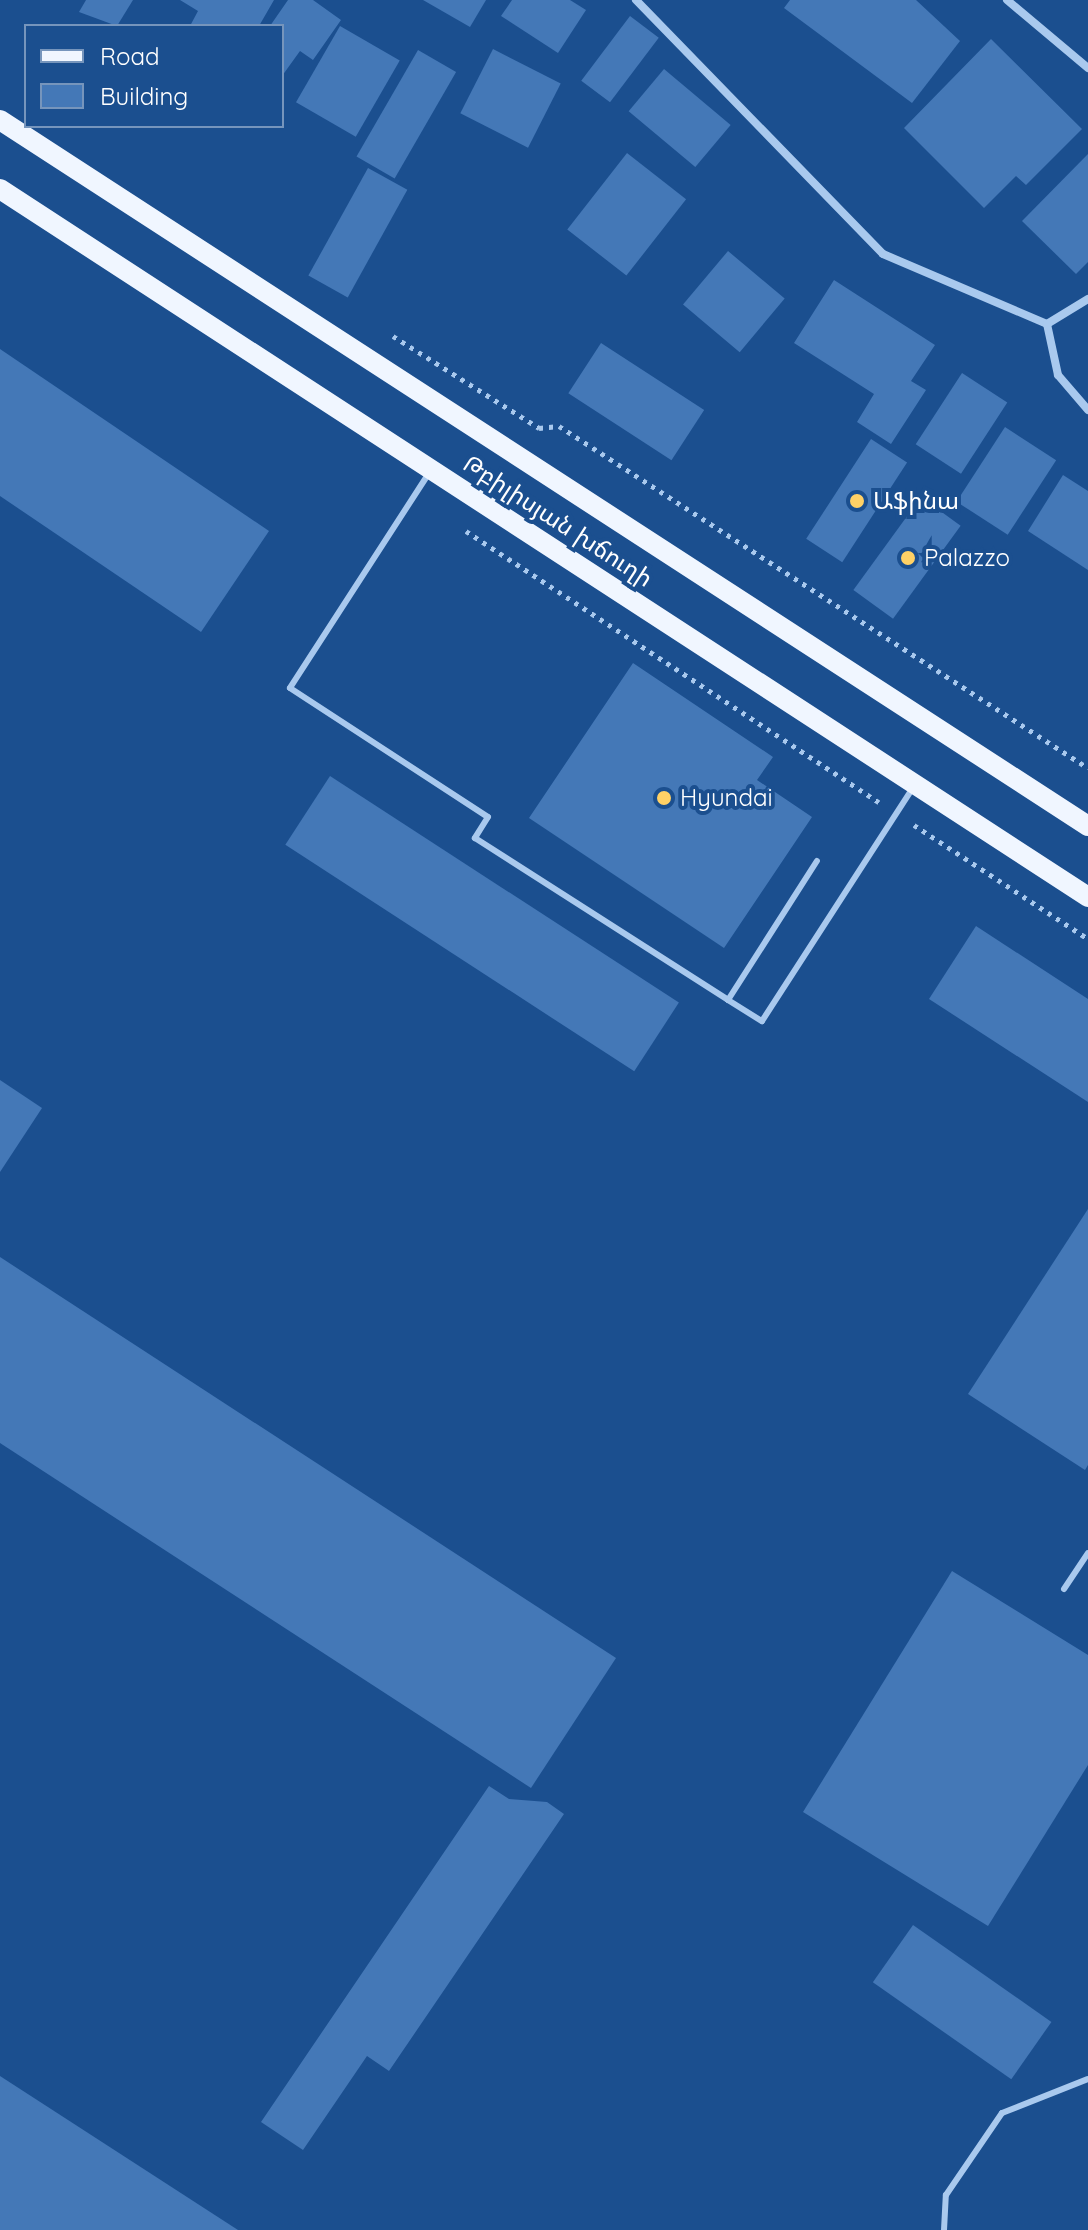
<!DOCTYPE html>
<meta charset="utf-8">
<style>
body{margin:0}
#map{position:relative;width:1088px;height:2230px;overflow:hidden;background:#1b4f8f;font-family:Quicksand,"Noto Sans Armenian",sans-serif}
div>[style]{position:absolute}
.building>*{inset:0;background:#4478b7;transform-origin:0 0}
.path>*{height:5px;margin-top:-2.5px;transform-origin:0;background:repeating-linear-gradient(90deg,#a9c9ee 0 4px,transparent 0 10px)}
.service>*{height:6px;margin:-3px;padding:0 3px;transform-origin:3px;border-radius:3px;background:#a9c9ee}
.minor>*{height:8px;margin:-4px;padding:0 4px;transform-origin:4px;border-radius:4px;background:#a9c9ee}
.primary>*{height:20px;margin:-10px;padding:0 10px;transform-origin:10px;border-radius:10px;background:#f0f6ff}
.dots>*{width:22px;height:22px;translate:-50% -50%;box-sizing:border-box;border:4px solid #1b4f8f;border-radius:50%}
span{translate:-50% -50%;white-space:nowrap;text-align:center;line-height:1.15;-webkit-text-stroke:8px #1b4f8f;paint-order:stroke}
.poi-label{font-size:24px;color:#fff}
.left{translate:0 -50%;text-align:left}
.street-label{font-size:24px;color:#fff}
.legend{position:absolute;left:24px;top:24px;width:260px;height:104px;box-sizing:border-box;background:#1b4f8f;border:2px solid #7695bc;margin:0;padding:10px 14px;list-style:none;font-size:24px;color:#fff}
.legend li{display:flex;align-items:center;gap:16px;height:40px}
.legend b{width:40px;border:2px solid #7695bc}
</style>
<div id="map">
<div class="building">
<div style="clip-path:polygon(86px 0,133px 0,117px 26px,79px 12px)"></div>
<div style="clip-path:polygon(180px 0,274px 0,259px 26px,190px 26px,198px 11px)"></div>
<div style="clip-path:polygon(288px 0,313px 0,341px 20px,313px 60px,300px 51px,282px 76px,282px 26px,270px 26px)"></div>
<div style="clip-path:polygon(423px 0,486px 0,470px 27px)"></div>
<div style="clip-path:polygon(512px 0,570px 0,586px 10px,558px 53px,501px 16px)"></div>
<div style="clip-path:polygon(790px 0,916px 0,960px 41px,912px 103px,784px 8px)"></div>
<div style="left:630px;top:16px;width:36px;height:81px;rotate:37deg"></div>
<div style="left:340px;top:26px;width:69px;height:88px;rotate:30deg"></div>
<div style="clip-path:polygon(991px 39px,1082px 129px,1026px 185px,1016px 176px,984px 208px,904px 128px)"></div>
<div style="left:493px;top:49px;width:76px;height:72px;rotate:27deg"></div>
<div style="left:418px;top:50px;width:44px;height:123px;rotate:30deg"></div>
<div style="left:664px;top:69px;width:87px;height:55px;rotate:40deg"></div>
<div style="left:627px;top:153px;width:75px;height:97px;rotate:38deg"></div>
<div style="clip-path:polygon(1088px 154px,1088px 262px,1076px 274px,1022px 221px)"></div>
<div style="left:368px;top:168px;width:45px;height:123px;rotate:29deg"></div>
<div style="left:728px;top:251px;width:74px;height:70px;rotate:40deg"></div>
<div style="clip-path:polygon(834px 280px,935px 345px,911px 381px,926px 390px,891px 444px,857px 422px,874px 394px,794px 343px)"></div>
<div style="left:601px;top:343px;width:123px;height:60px;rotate:33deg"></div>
<div style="clip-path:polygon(0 349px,269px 531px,201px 632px,0 496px)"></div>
<div style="left:962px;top:373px;width:54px;height:85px;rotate:33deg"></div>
<div style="left:1005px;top:427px;width:61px;height:89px;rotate:33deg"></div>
<div style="left:871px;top:439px;width:43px;height:119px;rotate:33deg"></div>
<div style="clip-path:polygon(1063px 475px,1088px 491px,1088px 570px,1028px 531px)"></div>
<div style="left:921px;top:497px;width:49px;height:115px;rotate:36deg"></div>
<div style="clip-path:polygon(633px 663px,773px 757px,757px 780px,812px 817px,724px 948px,529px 818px)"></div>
<div style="left:330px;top:776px;width:416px;height:82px;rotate:33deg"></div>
<div style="clip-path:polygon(976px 926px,1088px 999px,1088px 1102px,929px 999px)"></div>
<div style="clip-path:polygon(0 1080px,42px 1108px,0 1172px)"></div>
<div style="clip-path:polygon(1088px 1209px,1088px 1465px,1085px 1470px,968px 1394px)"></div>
<div style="clip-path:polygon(0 1257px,616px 1658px,531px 1788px,0 1443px)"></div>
<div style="clip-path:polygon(952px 1571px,1088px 1655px,1088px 1765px,988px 1926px,803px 1812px)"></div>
<div style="clip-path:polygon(489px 1786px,509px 1799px,547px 1802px,564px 1814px,389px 2071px,367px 2056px,303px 2150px,261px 2122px)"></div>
<div style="left:913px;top:1925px;width:169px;height:70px;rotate:35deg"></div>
<div style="clip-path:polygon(0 2076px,238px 2230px,0 2230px)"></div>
</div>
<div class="path">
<div style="left:393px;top:336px;width:173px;rotate:32.2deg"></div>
<div style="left:539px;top:428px;width:20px;rotate:-6deg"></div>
<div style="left:559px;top:426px;width:630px;rotate:32.88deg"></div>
<div style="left:466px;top:531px;width:494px;rotate:33.3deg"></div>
<div style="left:914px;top:825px;width:208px;rotate:33.2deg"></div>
</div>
<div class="service">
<div style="left:429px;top:473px;width:256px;rotate:122.9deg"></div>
<div style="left:290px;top:688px;width:236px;rotate:33.1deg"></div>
<div style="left:488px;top:817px;width:25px;rotate:122deg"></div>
<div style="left:475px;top:838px;width:300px;rotate:32.6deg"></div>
<div style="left:728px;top:1000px;width:165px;rotate:-57.4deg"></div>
<div style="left:728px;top:1000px;width:40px;rotate:32deg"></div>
<div style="left:762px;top:1021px;width:278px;rotate:-57.1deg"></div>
<div style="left:1064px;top:1589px;width:43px;rotate:-56.3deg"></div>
<div style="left:944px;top:2230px;width:35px;rotate:-87deg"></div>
<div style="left:946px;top:2195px;width:99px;rotate:-55.7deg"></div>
<div style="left:1002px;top:2113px;width:92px;rotate:-21.6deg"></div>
</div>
<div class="minor">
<div style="left:636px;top:0;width:354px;rotate:45.8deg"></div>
<div style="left:883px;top:254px;width:178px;rotate:23.1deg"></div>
<div style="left:1007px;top:0;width:106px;rotate:40deg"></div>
<div style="left:1047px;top:324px;width:52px;rotate:77.8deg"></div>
<div style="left:1058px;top:375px;width:46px;rotate:49.4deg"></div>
<div style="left:1047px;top:324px;width:48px;rotate:-31.4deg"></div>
</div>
<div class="primary">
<div style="left:0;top:120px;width:1297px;rotate:32.98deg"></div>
<div style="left:0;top:189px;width:1298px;rotate:33.05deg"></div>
</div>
<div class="dots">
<div style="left:857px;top:501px;background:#ffd166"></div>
<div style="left:908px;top:558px;background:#ffd166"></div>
<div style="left:664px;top:798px;background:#ffd166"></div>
</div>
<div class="poi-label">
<span class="left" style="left:873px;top:501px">Աֆինա</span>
<span class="left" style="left:924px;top:558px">Palazzo</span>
<span class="left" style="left:680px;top:798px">Hyundai</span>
</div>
<div class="street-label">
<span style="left:558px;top:521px;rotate:33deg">Թբիլիսյան խճուղի</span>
</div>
<ul class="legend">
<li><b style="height:10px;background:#f0f6ff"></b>Road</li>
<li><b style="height:22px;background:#4478b7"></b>Building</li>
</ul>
</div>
